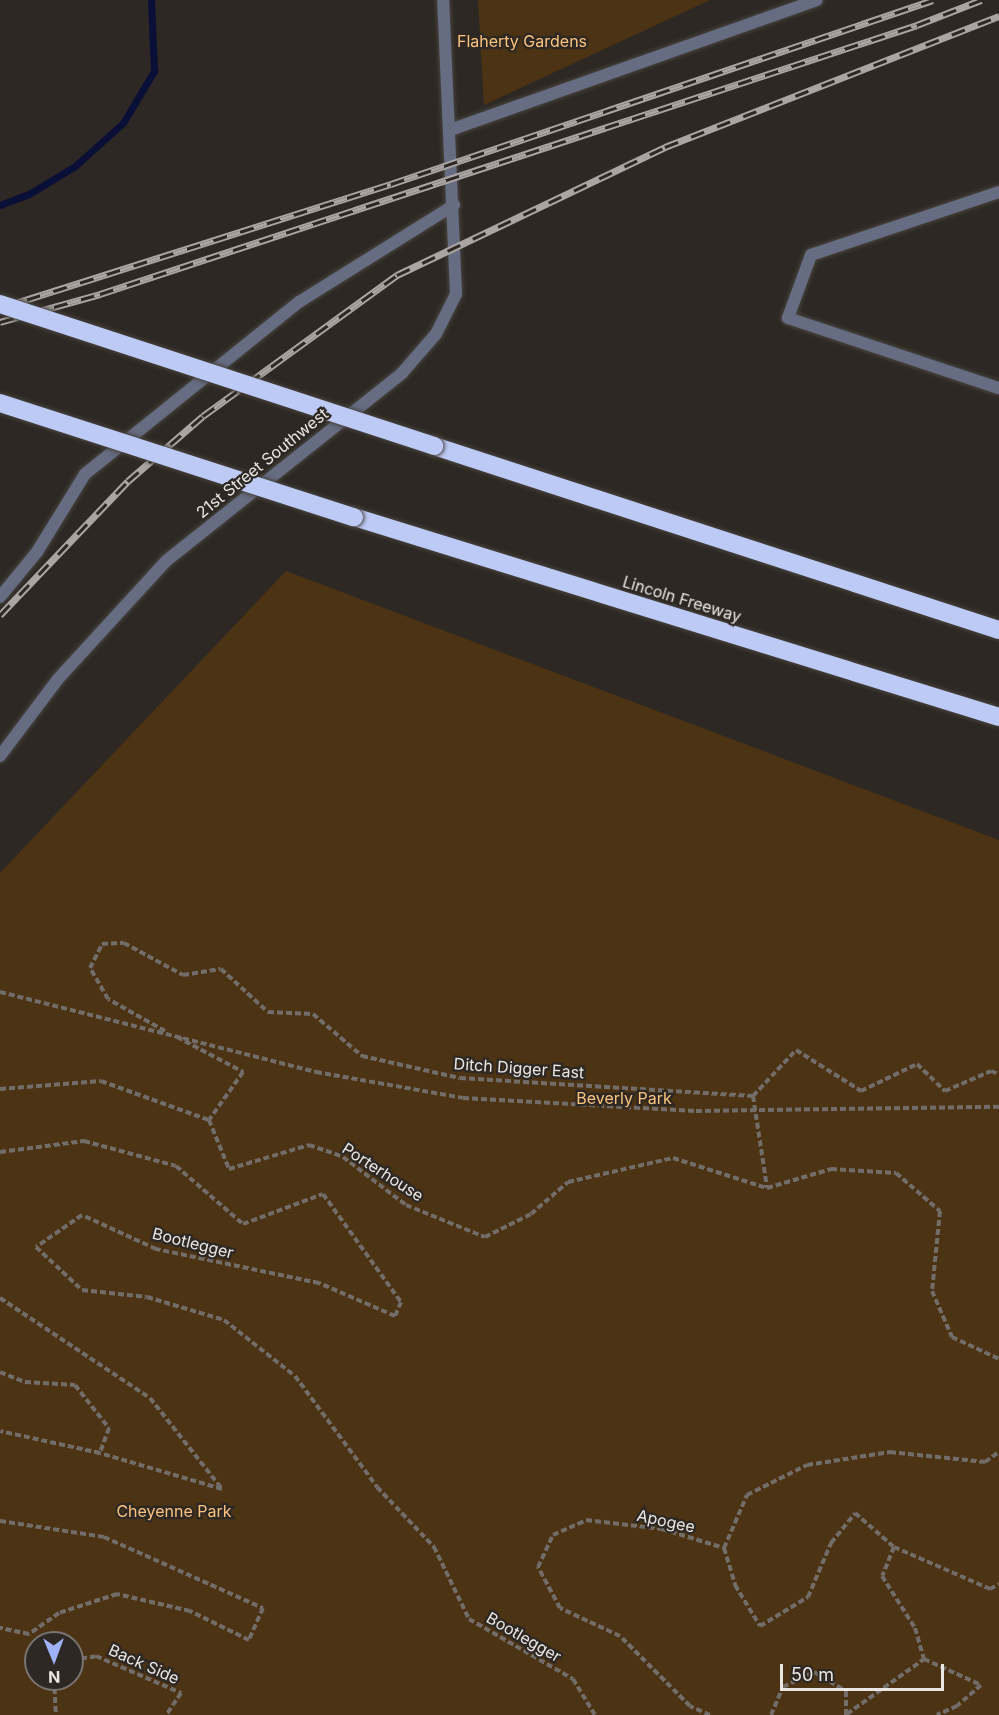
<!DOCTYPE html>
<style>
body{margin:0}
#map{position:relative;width:999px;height:1715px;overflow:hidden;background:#2d2823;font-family:Inter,sans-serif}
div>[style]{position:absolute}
.green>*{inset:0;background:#4b3314}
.stream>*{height:7px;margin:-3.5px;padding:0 3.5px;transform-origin:3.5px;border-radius:3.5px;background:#0a0f37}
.path>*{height:4px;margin-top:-2px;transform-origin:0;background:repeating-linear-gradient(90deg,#726d69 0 6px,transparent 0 9px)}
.roads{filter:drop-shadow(0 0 2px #47433e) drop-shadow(0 0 2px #47433e)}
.lane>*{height:12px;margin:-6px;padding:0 6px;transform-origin:6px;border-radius:6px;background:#666c82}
.street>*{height:12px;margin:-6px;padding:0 6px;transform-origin:6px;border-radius:6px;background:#666c82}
.highway>*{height:18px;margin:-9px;padding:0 9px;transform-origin:9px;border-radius:9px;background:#becaf6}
.rail>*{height:7px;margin-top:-3.5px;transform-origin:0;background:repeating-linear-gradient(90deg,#2d2823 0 14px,#aaa5a2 0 28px);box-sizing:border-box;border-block:2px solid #aaa5a2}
.bridges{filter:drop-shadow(0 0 2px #47433e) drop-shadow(0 0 2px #47433e)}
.highway-bridge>*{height:18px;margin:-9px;padding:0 9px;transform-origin:9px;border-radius:9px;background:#becaf6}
span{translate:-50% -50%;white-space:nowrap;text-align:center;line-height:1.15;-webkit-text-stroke:4.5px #2d2823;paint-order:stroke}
.park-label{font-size:16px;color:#fcc37e}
.street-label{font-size:16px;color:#eae6e3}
.north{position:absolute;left:24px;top:1631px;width:60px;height:60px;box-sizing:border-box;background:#2d2823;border:2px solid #797470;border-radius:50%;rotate:179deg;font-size:16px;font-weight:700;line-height:24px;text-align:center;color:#eae6e3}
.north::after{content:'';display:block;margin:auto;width:21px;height:27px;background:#9fb3fd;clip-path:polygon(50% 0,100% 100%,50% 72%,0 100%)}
.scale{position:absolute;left:780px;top:1664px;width:164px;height:27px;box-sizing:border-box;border:3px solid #eae6e3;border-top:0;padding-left:8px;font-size:18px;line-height:21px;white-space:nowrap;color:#eae6e3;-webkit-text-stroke:4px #2d2823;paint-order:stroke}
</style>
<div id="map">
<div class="green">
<div style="clip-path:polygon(478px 0,710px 0,484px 105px)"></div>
<div style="clip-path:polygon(evenodd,286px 571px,999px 840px,999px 1715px,0 1715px,0 873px,286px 571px,36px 1643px,72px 1643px,72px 1679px,36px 1679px,36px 1643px)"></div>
</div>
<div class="stream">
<div style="left:0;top:205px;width:31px;rotate:-21deg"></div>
<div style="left:29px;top:194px;width:54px;rotate:-31.3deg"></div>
<div style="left:75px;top:166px;width:64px;rotate:-41.9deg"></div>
<div style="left:123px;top:123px;width:61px;rotate:-59.2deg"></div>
<div style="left:154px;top:71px;width:71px;rotate:-92.4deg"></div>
</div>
<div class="path">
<div style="left:0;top:992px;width:326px;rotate:14.2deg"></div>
<div style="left:316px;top:1072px;width:149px;rotate:10deg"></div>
<div style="left:463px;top:1098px;width:233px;rotate:3.2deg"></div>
<div style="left:696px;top:1111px;width:303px;rotate:-0.8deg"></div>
<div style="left:165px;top:1031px;width:65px;rotate:-150.7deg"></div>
<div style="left:108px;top:999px;width:36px;rotate:-120deg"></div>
<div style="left:90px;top:968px;width:27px;rotate:-63deg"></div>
<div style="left:102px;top:944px;width:22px;rotate:-3deg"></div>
<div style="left:124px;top:943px;width:67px;rotate:28.5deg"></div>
<div style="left:183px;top:975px;width:38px;rotate:-9deg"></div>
<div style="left:221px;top:969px;width:64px;rotate:42.5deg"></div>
<div style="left:268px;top:1012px;width:45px;rotate:2.5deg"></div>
<div style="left:313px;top:1014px;width:65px;rotate:40.6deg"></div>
<div style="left:362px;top:1056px;width:100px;rotate:12.7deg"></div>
<div style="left:460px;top:1078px;width:294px;rotate:3.5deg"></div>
<div style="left:177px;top:1037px;width:75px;rotate:27.9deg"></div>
<div style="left:243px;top:1072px;width:59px;rotate:125.3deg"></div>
<div style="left:0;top:1089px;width:101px;rotate:-4.5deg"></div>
<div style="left:101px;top:1081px;width:115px;rotate:19.9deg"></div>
<div style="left:209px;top:1120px;width:53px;rotate:67.8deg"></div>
<div style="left:229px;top:1169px;width:84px;rotate:-16.7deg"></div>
<div style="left:309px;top:1145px;width:36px;rotate:19deg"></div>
<div style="left:343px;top:1157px;width:79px;rotate:37.3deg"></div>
<div style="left:406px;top:1205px;width:85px;rotate:22.1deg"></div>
<div style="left:485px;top:1237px;width:51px;rotate:-26.6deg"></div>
<div style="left:531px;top:1214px;width:49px;rotate:-40.9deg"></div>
<div style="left:568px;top:1182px;width:108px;rotate:-12.9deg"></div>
<div style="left:673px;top:1158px;width:99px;rotate:17.7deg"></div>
<div style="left:753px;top:1096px;width:63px;rotate:-46.9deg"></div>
<div style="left:796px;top:1050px;width:77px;rotate:32.2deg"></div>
<div style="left:861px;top:1091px;width:62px;rotate:-25.7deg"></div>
<div style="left:917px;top:1064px;width:39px;rotate:44deg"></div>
<div style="left:945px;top:1091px;width:50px;rotate:-23.5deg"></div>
<div style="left:991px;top:1071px;width:9px;rotate:21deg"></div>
<div style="left:753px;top:1096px;width:93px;rotate:81.3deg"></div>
<div style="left:0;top:1152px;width:85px;rotate:-7.5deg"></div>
<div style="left:84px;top:1141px;width:95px;rotate:15.2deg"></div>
<div style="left:176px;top:1166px;width:89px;rotate:40.9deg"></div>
<div style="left:243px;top:1224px;width:85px;rotate:-20.6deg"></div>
<div style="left:323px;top:1194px;width:133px;rotate:54.2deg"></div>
<div style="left:401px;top:1302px;width:15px;rotate:113deg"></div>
<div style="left:395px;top:1316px;width:83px;rotate:-156.5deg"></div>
<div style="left:319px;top:1283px;width:167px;rotate:-168.2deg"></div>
<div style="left:156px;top:1249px;width:81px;rotate:-155.3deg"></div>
<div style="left:82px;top:1215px;width:56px;rotate:145.2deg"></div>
<div style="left:36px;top:1247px;width:63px;rotate:43.1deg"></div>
<div style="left:82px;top:1290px;width:65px;rotate:6.1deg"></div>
<div style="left:147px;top:1297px;width:80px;rotate:16.6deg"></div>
<div style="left:224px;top:1320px;width:90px;rotate:38.3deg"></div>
<div style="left:295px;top:1376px;width:138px;rotate:53.5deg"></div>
<div style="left:377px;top:1487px;width:83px;rotate:46.5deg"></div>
<div style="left:434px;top:1547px;width:80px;rotate:64.1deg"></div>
<div style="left:469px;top:1619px;width:120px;rotate:30deg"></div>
<div style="left:573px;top:1679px;width:42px;rotate:58.6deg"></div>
<div style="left:767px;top:1188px;width:67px;rotate:-16.5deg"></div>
<div style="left:831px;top:1169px;width:65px;rotate:3.5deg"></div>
<div style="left:896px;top:1173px;width:58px;rotate:40.8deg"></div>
<div style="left:940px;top:1211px;width:80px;rotate:95.7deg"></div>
<div style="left:932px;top:1291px;width:50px;rotate:66.5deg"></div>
<div style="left:952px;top:1337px;width:52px;rotate:25.1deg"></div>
<div style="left:0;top:1298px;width:180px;rotate:33.7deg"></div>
<div style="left:150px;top:1398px;width:116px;rotate:51.6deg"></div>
<div style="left:222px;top:1489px;width:127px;rotate:-163.6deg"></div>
<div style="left:0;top:1372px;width:27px;rotate:22deg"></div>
<div style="left:25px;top:1382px;width:50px;rotate:3.4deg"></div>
<div style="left:75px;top:1385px;width:55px;rotate:51.7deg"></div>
<div style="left:109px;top:1428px;width:27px;rotate:110deg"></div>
<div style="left:100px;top:1453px;width:102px;rotate:-167.6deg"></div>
<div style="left:0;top:1521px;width:105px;rotate:8.7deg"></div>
<div style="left:104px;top:1537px;width:174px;rotate:24.1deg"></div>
<div style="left:263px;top:1608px;width:35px;rotate:114deg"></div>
<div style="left:249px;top:1640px;width:66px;rotate:-153.8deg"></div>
<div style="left:190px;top:1611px;width:75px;rotate:-166.9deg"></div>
<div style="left:117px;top:1594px;width:61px;rotate:161.9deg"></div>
<div style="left:59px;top:1613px;width:37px;rotate:145deg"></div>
<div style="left:29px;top:1634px;width:30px;rotate:-168deg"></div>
<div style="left:894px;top:1547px;width:105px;rotate:23.6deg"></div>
<div style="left:990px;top:1589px;width:10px;rotate:-29deg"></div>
<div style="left:724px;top:1548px;width:39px;rotate:73deg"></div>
<div style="left:735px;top:1585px;width:48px;rotate:58.6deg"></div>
<div style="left:760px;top:1626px;width:56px;rotate:-31.1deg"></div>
<div style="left:808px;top:1597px;width:59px;rotate:-66.9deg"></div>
<div style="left:831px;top:1543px;width:38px;rotate:-51deg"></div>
<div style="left:855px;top:1513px;width:52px;rotate:41.1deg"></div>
<div style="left:894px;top:1547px;width:31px;rotate:112deg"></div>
<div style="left:882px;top:1576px;width:62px;rotate:57.6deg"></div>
<div style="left:915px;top:1628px;width:32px;rotate:74deg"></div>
<div style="left:924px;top:1659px;width:63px;rotate:24.5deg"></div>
<div style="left:981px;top:1685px;width:32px;rotate:139deg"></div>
<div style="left:957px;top:1706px;width:22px;rotate:156deg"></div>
<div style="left:72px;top:1660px;width:24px;rotate:-9deg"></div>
<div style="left:96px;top:1656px;width:93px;rotate:23.5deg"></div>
<div style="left:181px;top:1693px;width:27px;rotate:124deg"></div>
<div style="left:54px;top:1679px;width:36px;rotate:87deg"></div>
<div style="left:847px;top:1714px;width:95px;rotate:-35.5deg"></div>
<div style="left:710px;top:1715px;width:22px;rotate:-156deg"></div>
<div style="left:690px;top:1706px;width:99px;rotate:-135deg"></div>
<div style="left:620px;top:1636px;width:66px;rotate:-155deg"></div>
<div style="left:560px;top:1608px;width:47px;rotate:-118.2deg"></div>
<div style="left:538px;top:1567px;width:35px;rotate:-65deg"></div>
<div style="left:553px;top:1535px;width:36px;rotate:-24deg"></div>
<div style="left:586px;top:1520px;width:77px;rotate:6.8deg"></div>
<div style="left:662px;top:1529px;width:65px;rotate:17deg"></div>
<div style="left:724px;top:1548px;width:58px;rotate:-66.5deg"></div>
<div style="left:747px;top:1495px;width:67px;rotate:-26.6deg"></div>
<div style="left:807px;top:1465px;width:84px;rotate:-8.9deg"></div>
<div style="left:890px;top:1452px;width:96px;rotate:6deg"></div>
<div style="left:985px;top:1462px;width:17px;rotate:-36deg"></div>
<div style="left:771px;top:1715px;width:30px;rotate:-67deg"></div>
<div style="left:783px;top:1687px;width:34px;rotate:-26deg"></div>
<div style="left:814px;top:1672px;width:37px;rotate:31deg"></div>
<div style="left:846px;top:1691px;width:24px;rotate:90deg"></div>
</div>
<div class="roads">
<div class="lane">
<div style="left:450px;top:130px;width:389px;rotate:-19.5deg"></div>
<div style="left:999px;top:192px;width:198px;rotate:161.5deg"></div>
<div style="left:811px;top:255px;width:67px;rotate:110.1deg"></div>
<div style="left:788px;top:318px;width:222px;rotate:18.4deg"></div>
<div style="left:0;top:597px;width:58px;rotate:-50.6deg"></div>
<div style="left:37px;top:552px;width:92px;rotate:-58.4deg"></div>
<div style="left:85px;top:474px;width:275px;rotate:-38.8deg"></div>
<div style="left:299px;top:302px;width:183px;rotate:-32deg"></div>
</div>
<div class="street">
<div style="left:0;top:756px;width:96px;rotate:-53deg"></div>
<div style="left:58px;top:679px;width:160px;rotate:-47.5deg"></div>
<div style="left:166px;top:561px;width:302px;rotate:-38.5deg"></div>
<div style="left:402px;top:373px;width:52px;rotate:-48.9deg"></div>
<div style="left:436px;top:334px;width:45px;rotate:-63.4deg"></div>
<div style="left:456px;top:294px;width:294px;rotate:-92.5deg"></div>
</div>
<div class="highway">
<div style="left:434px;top:446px;width:594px;rotate:18.04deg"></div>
<div style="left:354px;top:517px;width:675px;rotate:17.23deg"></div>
</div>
</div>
<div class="rail">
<div style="left:0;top:308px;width:410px;rotate:-17.6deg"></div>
<div style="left:391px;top:184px;width:572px;rotate:-18.75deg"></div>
<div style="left:0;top:322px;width:104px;rotate:-15.6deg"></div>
<div style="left:100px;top:294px;width:860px;rotate:-18.22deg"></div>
<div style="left:917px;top:25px;width:69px;rotate:-21.3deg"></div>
<div style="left:0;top:615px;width:185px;rotate:-46.3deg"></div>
<div style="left:128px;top:481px;width:99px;rotate:-40.9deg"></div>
<div style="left:203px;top:416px;width:240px;rotate:-36deg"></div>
<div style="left:397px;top:275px;width:297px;rotate:-25.5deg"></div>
<div style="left:665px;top:147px;width:359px;rotate:-21.4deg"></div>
</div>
<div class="bridges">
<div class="highway-bridge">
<div style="left:0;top:304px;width:457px;rotate:18.1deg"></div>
<div style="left:0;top:403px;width:372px;rotate:17.9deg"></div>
</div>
</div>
<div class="park-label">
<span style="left:522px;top:41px">Flaherty Gardens</span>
<span style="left:624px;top:1098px">Beverly Park</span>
<span style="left:174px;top:1511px">Cheyenne Park</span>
</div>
<div class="street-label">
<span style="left:262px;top:463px;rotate:-39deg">21st Street Southwest</span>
<span style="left:682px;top:599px;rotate:17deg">Lincoln Freeway</span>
<span style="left:519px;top:1068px;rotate:4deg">Ditch Digger East</span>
<span style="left:383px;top:1172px;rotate:33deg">Porterhouse</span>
<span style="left:193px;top:1243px;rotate:14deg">Bootlegger</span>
<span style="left:666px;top:1521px;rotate:12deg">Apogee</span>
<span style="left:524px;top:1637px;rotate:30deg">Bootlegger</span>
<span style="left:144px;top:1664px;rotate:24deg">Back Side</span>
</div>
<div class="north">N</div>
<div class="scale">50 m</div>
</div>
